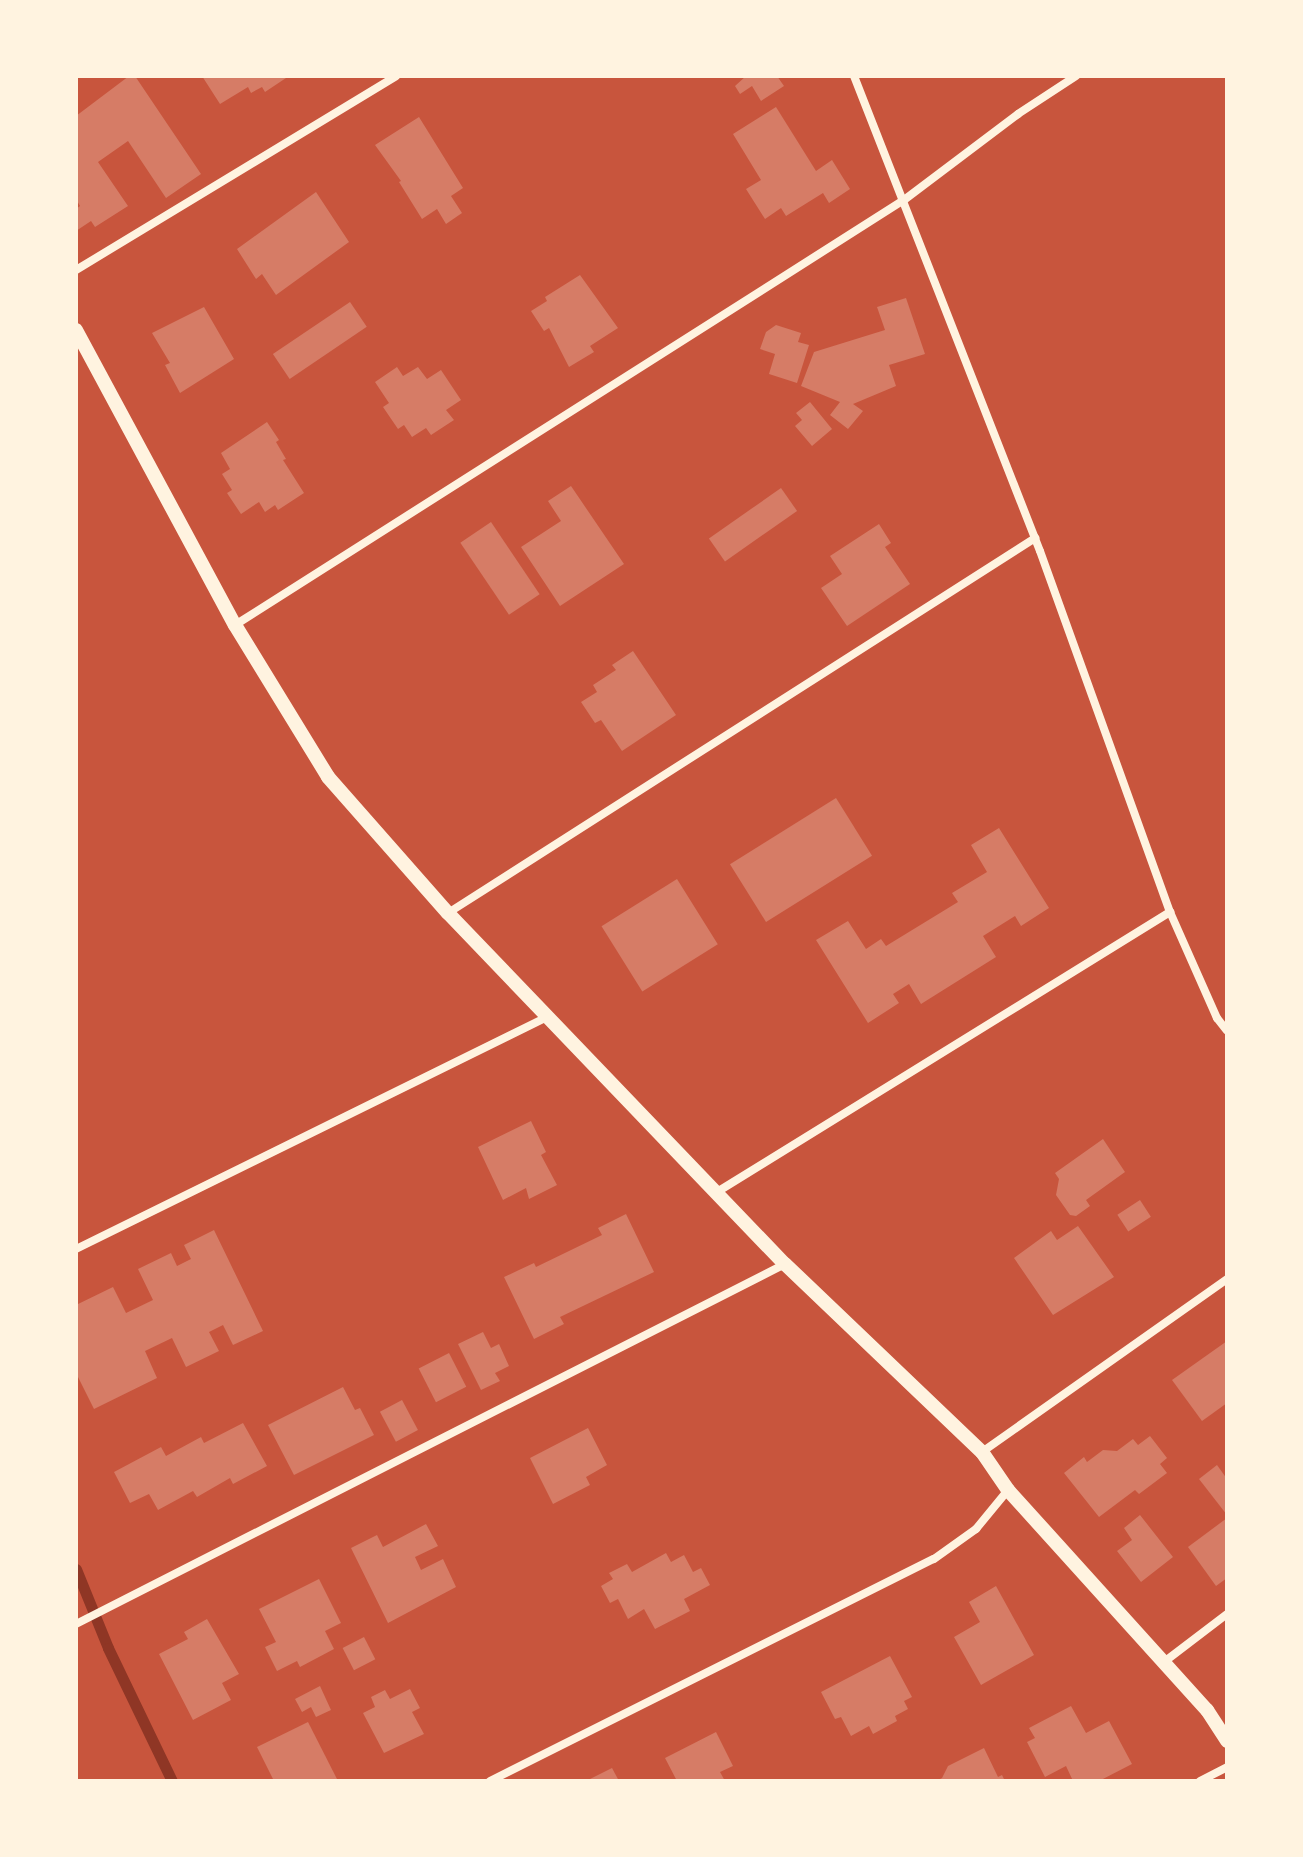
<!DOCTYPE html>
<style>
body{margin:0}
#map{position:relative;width:1303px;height:1857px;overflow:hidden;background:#c8553d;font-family:"Asap Condensed",sans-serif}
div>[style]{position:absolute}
.stream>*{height:11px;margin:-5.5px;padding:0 5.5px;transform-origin:5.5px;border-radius:5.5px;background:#8f3625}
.building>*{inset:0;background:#d67c66;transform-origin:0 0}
.minor>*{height:8px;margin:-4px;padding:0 4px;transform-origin:4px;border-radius:4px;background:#fff3e0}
.tertiary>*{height:14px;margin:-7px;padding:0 7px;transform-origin:7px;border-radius:7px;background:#fff3e0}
span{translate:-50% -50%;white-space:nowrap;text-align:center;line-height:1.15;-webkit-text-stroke:7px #fff3e0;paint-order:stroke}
.frame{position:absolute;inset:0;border:78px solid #fff3e0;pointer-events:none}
</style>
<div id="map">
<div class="stream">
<div style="left:76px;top:1569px;width:85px;rotate:67.9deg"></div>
<div style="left:108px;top:1648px;width:148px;rotate:64.3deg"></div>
</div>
<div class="building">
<div style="clip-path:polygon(129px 76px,135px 76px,201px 174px,166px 198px,128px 141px,98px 162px,128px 206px,95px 227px,91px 221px,76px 231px,76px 209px,80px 206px,76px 199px,76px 116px)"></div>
<div style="clip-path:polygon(202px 76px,289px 76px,265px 92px,262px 87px,251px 93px,248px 87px,220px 104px)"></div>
<div style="clip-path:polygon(746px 76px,777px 76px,784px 86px,761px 101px,752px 86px,740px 94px,735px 86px)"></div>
<div style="clip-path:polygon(776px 107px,816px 171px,832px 160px,850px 189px,829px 203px,823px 193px,786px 216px,781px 208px,765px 219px,746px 189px,761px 180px,733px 134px)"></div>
<div style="clip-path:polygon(419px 117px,463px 188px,451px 196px,462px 213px,446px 224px,437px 209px,422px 219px,399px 182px,401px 181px,375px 145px)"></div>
<div style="clip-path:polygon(316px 192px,349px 242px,276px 295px,262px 274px,256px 279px,237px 249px)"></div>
<div style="clip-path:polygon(580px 275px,618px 328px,590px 346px,594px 352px,569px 367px,549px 328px,544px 331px,531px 311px,547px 301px,545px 297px)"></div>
<div style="clip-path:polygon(906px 298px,925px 354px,889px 365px,896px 386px,853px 404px,863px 411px,848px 429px,830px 415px,840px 402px,801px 386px,814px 352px,885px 330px,877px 307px)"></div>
<div style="left:350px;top:302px;width:30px;height:93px;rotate:56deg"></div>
<div style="clip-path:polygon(204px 307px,234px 359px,180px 393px,165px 365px,170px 363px,152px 333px)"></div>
<div style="clip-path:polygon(776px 325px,801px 333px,798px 342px,809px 345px,797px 383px,769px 374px,775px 354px,760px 349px,766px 332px)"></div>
<div style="clip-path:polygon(397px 367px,403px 376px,418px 367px,427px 379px,441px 370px,461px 400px,446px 410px,454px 420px,431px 435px,426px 428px,412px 437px,404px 425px,398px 429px,383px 407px,389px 403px,375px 382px)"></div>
<div style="clip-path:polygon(810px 402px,832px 429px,812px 446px,795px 426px,802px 420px,796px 413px)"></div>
<div style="clip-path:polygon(267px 422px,279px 440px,276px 442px,286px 459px,283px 460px,304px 493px,278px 510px,275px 505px,265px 512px,259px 502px,241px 514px,227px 493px,232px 490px,222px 474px,230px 469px,221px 453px)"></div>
<div style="clip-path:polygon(571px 486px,624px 564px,560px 606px,521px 547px,561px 521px,548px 501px)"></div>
<div style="left:781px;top:488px;width:28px;height:88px;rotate:55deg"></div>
<div style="left:491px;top:522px;width:87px;height:37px;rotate:56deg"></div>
<div style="clip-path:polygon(879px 524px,891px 543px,885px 547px,910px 584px,847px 626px,821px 588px,842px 574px,830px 556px)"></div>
<div style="clip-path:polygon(633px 651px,676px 715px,622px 751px,601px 720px,595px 723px,581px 702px,597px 692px,593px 685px,616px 670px,612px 665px)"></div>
<div style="left:836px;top:798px;width:68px;height:125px;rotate:58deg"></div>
<div style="clip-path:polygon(999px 828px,1049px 908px,1021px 926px,1015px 916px,983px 936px,996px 957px,921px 1004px,909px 984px,893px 994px,899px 1003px,868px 1023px,816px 940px,848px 921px,866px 949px,881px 939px,886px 946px,958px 902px,952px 893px,987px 872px,971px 845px)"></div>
<div style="left:677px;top:879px;width:77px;height:89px;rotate:58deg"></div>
<div style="clip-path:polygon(531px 1121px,546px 1152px,541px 1155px,557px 1185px,529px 1199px,526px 1188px,503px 1200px,478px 1147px)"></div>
<div style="clip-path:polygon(1103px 1139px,1125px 1172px,1086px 1200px,1090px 1206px,1076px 1216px,1070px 1215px,1056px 1195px,1059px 1179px,1055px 1173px)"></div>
<div style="left:1140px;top:1200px;width:20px;height:27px;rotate:57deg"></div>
<div style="clip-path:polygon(626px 1214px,654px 1272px,560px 1317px,564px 1324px,534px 1339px,504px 1277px,534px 1263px,536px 1267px,602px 1235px,598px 1228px)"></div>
<div style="clip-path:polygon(1078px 1226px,1114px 1277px,1053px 1315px,1014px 1258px,1051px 1231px,1057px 1240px)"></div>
<div style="clip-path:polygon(214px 1230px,263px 1331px,233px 1345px,223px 1325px,209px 1332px,219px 1351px,186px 1367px,172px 1338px,145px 1351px,157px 1378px,94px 1409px,76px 1373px,76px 1305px,113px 1287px,126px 1313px,153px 1300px,138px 1269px,171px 1253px,177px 1266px,191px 1259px,184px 1245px)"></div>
<div style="clip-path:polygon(483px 1332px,491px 1348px,499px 1344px,509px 1366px,495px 1373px,500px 1381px,481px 1390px,458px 1344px)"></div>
<div style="clip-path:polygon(1227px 1341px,1227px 1403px,1202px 1421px,1172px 1380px)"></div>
<div style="left:449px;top:1353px;width:38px;height:34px;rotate:63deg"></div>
<div style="clip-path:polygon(343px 1387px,355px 1410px,360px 1408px,374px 1435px,294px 1475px,268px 1425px)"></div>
<div style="left:402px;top:1400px;width:34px;height:25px;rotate:62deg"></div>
<div style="clip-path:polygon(243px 1423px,267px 1466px,233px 1484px,230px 1478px,197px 1497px,193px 1491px,158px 1510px,149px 1494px,130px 1503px,114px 1472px,161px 1447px,166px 1456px,201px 1437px,204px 1443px)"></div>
<div style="clip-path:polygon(588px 1428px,607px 1465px,586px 1477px,590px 1485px,553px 1504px,530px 1458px)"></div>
<div style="clip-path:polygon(1150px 1436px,1167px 1458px,1160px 1464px,1167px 1473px,1139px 1494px,1135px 1490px,1099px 1517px,1064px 1473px,1084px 1457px,1087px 1462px,1103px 1450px,1117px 1451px,1133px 1439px,1138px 1445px)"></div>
<div style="clip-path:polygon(1217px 1465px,1227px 1479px,1227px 1515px,1199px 1479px)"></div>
<div style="clip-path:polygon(1140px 1515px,1173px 1557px,1141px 1582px,1117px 1551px,1132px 1540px,1124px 1528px)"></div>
<div style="clip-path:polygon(1227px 1518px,1227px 1578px,1216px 1586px,1188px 1547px)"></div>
<div style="clip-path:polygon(426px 1524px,438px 1546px,415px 1557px,421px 1570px,443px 1559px,456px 1587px,388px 1623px,351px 1548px,377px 1535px,383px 1547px)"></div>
<div style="clip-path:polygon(666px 1553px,671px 1562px,684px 1555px,693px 1572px,701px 1568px,710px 1585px,684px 1599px,690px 1611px,655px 1629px,644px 1609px,628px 1619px,618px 1599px,610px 1603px,601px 1586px,613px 1579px,609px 1573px,627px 1564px,632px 1572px)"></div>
<div style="clip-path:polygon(319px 1579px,341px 1623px,325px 1631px,334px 1649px,300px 1667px,297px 1661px,277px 1671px,265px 1647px,276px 1642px,259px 1609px)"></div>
<div style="clip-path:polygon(996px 1586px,1034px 1655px,981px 1685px,954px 1637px,980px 1622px,969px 1602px)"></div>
<div style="clip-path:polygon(207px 1619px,239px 1674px,222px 1683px,231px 1700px,193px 1720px,159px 1654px,188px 1639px,184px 1632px)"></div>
<div style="left:364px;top:1637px;width:25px;height:24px;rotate:63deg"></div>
<div style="clip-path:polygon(890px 1656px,912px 1697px,904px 1701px,908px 1709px,895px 1716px,897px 1721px,873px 1734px,869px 1726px,851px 1736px,841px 1717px,835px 1719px,821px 1692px)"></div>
<div style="clip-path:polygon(320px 1686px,331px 1710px,316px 1717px,311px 1707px,302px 1712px,295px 1699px)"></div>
<div style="clip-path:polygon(410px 1689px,420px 1708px,412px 1712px,424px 1734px,384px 1753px,363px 1713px,375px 1707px,371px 1697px,385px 1690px,390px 1699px)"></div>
<div style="clip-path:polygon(1071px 1706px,1086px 1733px,1109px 1721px,1132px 1764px,1099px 1781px,1073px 1781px,1066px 1766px,1045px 1777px,1027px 1742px,1035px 1738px,1029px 1728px)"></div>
<div style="clip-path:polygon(308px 1722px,338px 1781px,274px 1781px,257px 1747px)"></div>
<div style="clip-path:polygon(716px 1732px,733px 1766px,720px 1772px,725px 1781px,677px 1781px,665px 1758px)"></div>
<div style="clip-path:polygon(984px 1748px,998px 1777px,1002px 1775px,1005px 1781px,936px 1781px,942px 1778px,948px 1766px)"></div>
<div style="clip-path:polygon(612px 1768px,619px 1781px,586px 1781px)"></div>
</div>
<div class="minor">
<div style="left:854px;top:76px;width:510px;rotate:68.62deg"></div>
<div style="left:1040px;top:551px;width:384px;rotate:70.2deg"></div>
<div style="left:1170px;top:912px;width:116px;rotate:66.1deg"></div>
<div style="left:1217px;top:1018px;width:16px;rotate:52deg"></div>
<div style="left:76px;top:270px;width:374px;rotate:-31.2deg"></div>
<div style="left:235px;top:625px;width:793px;rotate:-32.43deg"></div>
<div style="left:904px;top:200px;width:143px;rotate:-37deg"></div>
<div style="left:1018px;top:114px;width:69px;rotate:-33.2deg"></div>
<div style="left:448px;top:913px;width:697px;rotate:-32.57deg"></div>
<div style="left:717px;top:1192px;width:533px;rotate:-31.72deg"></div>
<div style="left:76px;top:1249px;width:527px;rotate:-26.22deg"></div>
<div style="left:982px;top:1452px;width:300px;rotate:-35.2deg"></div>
<div style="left:76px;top:1624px;width:795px;rotate:-26.92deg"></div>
<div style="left:1164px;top:1662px;width:79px;rotate:-37.3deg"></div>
<div style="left:490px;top:1781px;width:496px;rotate:-26.6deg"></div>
<div style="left:934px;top:1559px;width:52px;rotate:-35.5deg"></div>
<div style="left:976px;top:1529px;width:50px;rotate:-50.6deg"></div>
<div style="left:1200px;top:1781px;width:30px;rotate:-27deg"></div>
</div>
<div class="tertiary">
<div style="left:76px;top:330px;width:335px;rotate:61.7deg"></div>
<div style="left:235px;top:625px;width:178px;rotate:58.5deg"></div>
<div style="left:328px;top:777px;width:181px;rotate:48.6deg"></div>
<div style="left:448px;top:913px;width:487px;rotate:46.2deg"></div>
<div style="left:785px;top:1264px;width:272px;rotate:43.7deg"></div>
<div style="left:982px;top:1452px;width:46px;rotate:55.6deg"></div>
<div style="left:1008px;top:1490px;width:297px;rotate:47.9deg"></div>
<div style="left:1207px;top:1710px;width:37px;rotate:57deg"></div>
</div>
<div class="frame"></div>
</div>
